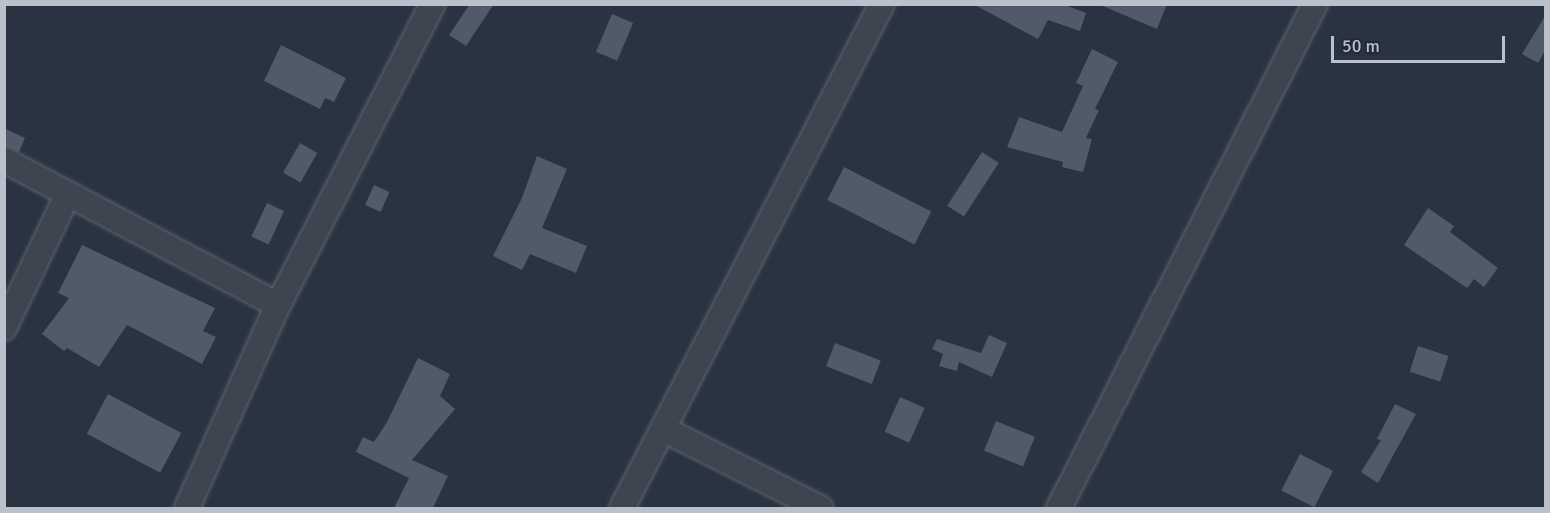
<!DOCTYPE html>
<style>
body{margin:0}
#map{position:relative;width:1550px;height:513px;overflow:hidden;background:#2a3341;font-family:Signika,sans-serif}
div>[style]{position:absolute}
.building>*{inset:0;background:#515a69;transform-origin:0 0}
.roads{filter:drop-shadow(0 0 2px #5c636e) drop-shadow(0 0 2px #5c636e)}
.minor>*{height:24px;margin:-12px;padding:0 12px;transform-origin:12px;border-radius:12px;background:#3e4551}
span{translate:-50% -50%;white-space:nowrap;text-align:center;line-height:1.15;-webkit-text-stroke:4.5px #232a36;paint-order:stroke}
.frame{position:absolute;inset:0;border:6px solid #bbc1cb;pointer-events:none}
.scale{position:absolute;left:1331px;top:36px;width:174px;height:27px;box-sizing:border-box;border:3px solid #bbc1cb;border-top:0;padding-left:8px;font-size:18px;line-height:21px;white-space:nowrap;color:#bbc1cb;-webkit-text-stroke:4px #232a36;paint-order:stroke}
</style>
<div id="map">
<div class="building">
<div style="clip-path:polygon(470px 4px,494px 4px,466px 46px,449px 35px)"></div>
<div style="clip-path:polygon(973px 4px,1062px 4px,1086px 13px,1080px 31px,1048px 20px,1038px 39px)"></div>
<div style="clip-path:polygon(1098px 4px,1167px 4px,1157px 29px)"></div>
<div style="left:612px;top:14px;width:23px;height:41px;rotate:23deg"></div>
<div style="clip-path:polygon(1545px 16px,1545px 51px,1538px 63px,1522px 54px)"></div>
<div style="clip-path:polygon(281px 45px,346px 78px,334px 102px,325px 98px,320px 109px,264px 81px)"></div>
<div style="clip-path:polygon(1092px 49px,1118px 62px,1095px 109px,1099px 110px,1086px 138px,1092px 139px,1083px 172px,1062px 167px,1063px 162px,1007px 147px,1019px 117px,1062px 132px,1083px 86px,1076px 83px)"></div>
<div style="clip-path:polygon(4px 128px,25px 138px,19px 152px,4px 146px)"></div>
<div style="left:300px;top:143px;width:20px;height:34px;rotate:30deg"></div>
<div style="left:982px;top:152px;width:20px;height:64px;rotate:33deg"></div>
<div style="clip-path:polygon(537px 156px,567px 169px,542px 228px,587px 246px,576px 273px,530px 254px,522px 270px,493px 256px,522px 198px)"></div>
<div style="left:844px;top:167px;width:98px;height:37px;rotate:27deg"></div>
<div style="left:374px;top:185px;width:17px;height:22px;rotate:24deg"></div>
<div style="left:267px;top:203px;width:19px;height:37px;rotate:25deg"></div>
<div style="clip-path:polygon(1428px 208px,1454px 226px,1450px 232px,1498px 268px,1484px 287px,1474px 279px,1467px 288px,1404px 245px)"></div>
<div style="clip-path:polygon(82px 245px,215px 308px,203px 331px,216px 337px,202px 364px,127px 325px,99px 367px,67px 348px,64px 351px,42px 334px,69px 298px,58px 293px)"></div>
<div style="clip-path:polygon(989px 335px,1007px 343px,992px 377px,959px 362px,957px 371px,939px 366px,943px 354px,932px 349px,937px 339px,981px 353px)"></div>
<div style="left:835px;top:343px;width:49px;height:25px;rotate:21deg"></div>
<div style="left:1418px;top:346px;width:32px;height:27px;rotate:18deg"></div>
<div style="clip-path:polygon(418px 358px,450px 374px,440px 396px,455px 409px,412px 460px,448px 476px,433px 508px,394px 508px,409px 478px,356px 452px,363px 437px,374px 442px,387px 422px)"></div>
<div style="left:108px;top:394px;width:83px;height:45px;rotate:28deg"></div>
<div style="left:900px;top:397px;width:27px;height:38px;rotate:24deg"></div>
<div style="clip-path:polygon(1395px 404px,1416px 414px,1378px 483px,1361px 472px,1381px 440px,1377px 439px)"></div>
<div style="left:996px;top:421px;width:42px;height:32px;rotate:22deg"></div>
<div style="left:1300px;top:454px;width:37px;height:41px;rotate:27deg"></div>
</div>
<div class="roads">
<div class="minor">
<div style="left:4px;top:160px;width:310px;rotate:27.9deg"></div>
<div style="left:4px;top:328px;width:148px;rotate:-64.5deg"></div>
<div style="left:665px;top:430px;width:174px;rotate:26.7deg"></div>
<div style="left:187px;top:508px;width:222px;rotate:-65.9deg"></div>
<div style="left:278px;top:305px;width:339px;rotate:-62.8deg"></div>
<div style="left:622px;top:508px;width:567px;rotate:-62.71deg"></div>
<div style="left:1059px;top:508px;width:565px;rotate:-63.07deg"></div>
</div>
</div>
<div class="frame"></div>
<div class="scale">50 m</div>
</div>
